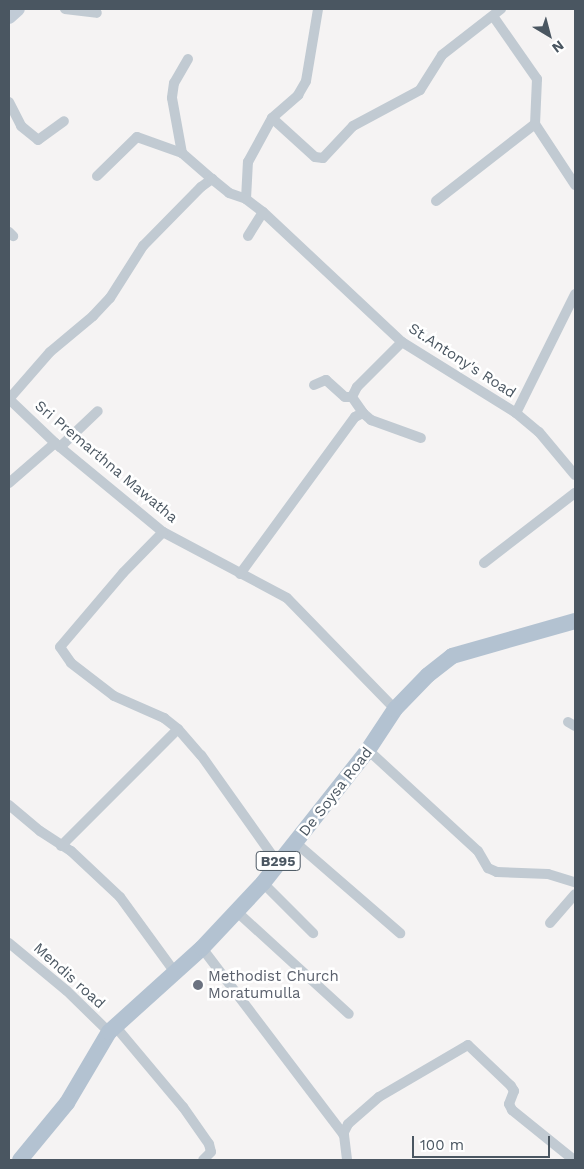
<!DOCTYPE html>
<style>
body{margin:0}
#map{position:relative;width:584px;height:1169px;overflow:hidden;background:#f5f3f3;font-family:"Work Sans",sans-serif}
div>[style]{position:absolute}
.street>*{height:10px;margin:-5px;padding:0 5px;transform-origin:5px;border-radius:5px;background:#c1cad2}
.secondary>*{height:14px;margin:-7px;padding:0 7px;transform-origin:7px;border-radius:7px;background:#c1cbd6}
.primary>*{height:16px;margin:-8px;padding:0 8px;transform-origin:8px;border-radius:8px;background:#b3c2d1}
.dots>*{width:14px;height:14px;translate:-50% -50%;box-sizing:border-box;border:2px solid #fff;border-radius:50%}
span{translate:-50% -50%;white-space:nowrap;text-align:center;line-height:1.15;-webkit-text-stroke:5px #fff;paint-order:stroke}
.shield-label span{padding:1px 4px;background:#fff;border:1px solid;border-radius:4px;-webkit-text-stroke-width:0}
.shield-label{font-size:14px;color:#4a5661;font-weight:700}
.street-label{font-size:15px;color:#4a5661}
.worship-label{font-size:15px;color:#5b616d}
.left{translate:0 -50%;text-align:left}
.frame{position:absolute;inset:0;border:10px solid #4a5661;pointer-events:none}
.north{position:absolute;left:524px;top:10px;width:50px;height:50px;-webkit-text-stroke:4px #fff;paint-order:stroke;rotate:143deg;font-size:14px;font-weight:700;line-height:20px;text-align:center;color:#4a5661}
.north::after{content:'';display:block;margin:auto;width:18px;height:22px;background:#4a5661;clip-path:polygon(50% 0,100% 100%,50% 72%,0 100%)}
.scale{position:absolute;left:412px;top:1136px;width:138px;height:22px;box-sizing:border-box;border:2px solid #4a5661;border-top:0;padding-left:6px;font-size:15px;line-height:18px;white-space:nowrap;color:#4a5661;-webkit-text-stroke:4px #fff;paint-order:stroke}
</style>
<div id="map">
<div class="street">
<div style="left:65px;top:9px;width:32px;rotate:7deg"></div>
<div style="left:493px;top:16px;width:77px;rotate:55.1deg"></div>
<div style="left:537px;top:79px;width:45px;rotate:92.5deg"></div>
<div style="left:535px;top:124px;width:73px;rotate:56.7deg"></div>
<div style="left:188px;top:59px;width:28px;rotate:120deg"></div>
<div style="left:174px;top:83px;width:15px;rotate:98deg"></div>
<div style="left:172px;top:98px;width:56px;rotate:79.7deg"></div>
<div style="left:182px;top:153px;width:40px;rotate:41deg"></div>
<div style="left:9px;top:102px;width:27px;rotate:63deg"></div>
<div style="left:21px;top:126px;width:22px;rotate:39deg"></div>
<div style="left:38px;top:140px;width:32px;rotate:-36deg"></div>
<div style="left:272px;top:118px;width:58px;rotate:42.2deg"></div>
<div style="left:315px;top:157px;width:8px;rotate:7deg"></div>
<div style="left:323px;top:158px;width:44px;rotate:-46.8deg"></div>
<div style="left:353px;top:126px;width:76px;rotate:-28.2deg"></div>
<div style="left:420px;top:90px;width:41px;rotate:-57.8deg"></div>
<div style="left:442px;top:55px;width:75px;rotate:-37.9deg"></div>
<div style="left:97px;top:176px;width:56px;rotate:-44.3deg"></div>
<div style="left:137px;top:137px;width:48px;rotate:19.6deg"></div>
<div style="left:436px;top:201px;width:125px;rotate:-37.9deg"></div>
<div style="left:263px;top:212px;width:21px;rotate:-143deg"></div>
<div style="left:246px;top:199px;width:37px;rotate:-87deg"></div>
<div style="left:248px;top:162px;width:50px;rotate:-61.4deg"></div>
<div style="left:272px;top:118px;width:35px;rotate:-41deg"></div>
<div style="left:298px;top:95px;width:16px;rotate:-60deg"></div>
<div style="left:306px;top:81px;width:73px;rotate:-80.5deg"></div>
<div style="left:9px;top:232px;width:6px;rotate:45deg"></div>
<div style="left:248px;top:236px;width:28px;rotate:-58deg"></div>
<div style="left:263px;top:212px;width:190px;rotate:43.1deg"></div>
<div style="left:402px;top:342px;width:134px;rotate:31.9deg"></div>
<div style="left:516px;top:413px;width:30px;rotate:40deg"></div>
<div style="left:539px;top:432px;width:56px;rotate:50.1deg"></div>
<div style="left:402px;top:342px;width:64px;rotate:135deg"></div>
<div style="left:357px;top:387px;width:11px;rotate:117deg"></div>
<div style="left:352px;top:397px;width:19px;rotate:55deg"></div>
<div style="left:363px;top:413px;width:11px;rotate:41deg"></div>
<div style="left:371px;top:420px;width:53px;rotate:19.8deg"></div>
<div style="left:314px;top:385px;width:13px;rotate:-23deg"></div>
<div style="left:326px;top:380px;width:25px;rotate:42deg"></div>
<div style="left:345px;top:397px;width:7px"></div>
<div style="left:9px;top:399px;width:64px;rotate:43.7deg"></div>
<div style="left:55px;top:443px;width:140px;rotate:39.5deg"></div>
<div style="left:163px;top:532px;width:140px;rotate:28deg"></div>
<div style="left:287px;top:598px;width:155px;rotate:45.8deg"></div>
<div style="left:9px;top:399px;width:62px;rotate:-48.9deg"></div>
<div style="left:50px;top:352px;width:56px;rotate:-39.9deg"></div>
<div style="left:93px;top:316px;width:25px;rotate:-47deg"></div>
<div style="left:110px;top:298px;width:62px;rotate:-57.6deg"></div>
<div style="left:143px;top:246px;width:83px;rotate:-45.5deg"></div>
<div style="left:201px;top:187px;width:14px;rotate:-36deg"></div>
<div style="left:212px;top:179px;width:22px;rotate:39deg"></div>
<div style="left:229px;top:193px;width:18px;rotate:19deg"></div>
<div style="left:516px;top:413px;width:133px;rotate:-63.6deg"></div>
<div style="left:60px;top:447px;width:52px;rotate:-43.5deg"></div>
<div style="left:9px;top:483px;width:61px;rotate:-41deg"></div>
<div style="left:163px;top:532px;width:57px;rotate:134.3deg"></div>
<div style="left:123px;top:573px;width:97px;rotate:130.4deg"></div>
<div style="left:60px;top:647px;width:19px;rotate:55deg"></div>
<div style="left:71px;top:663px;width:54px;rotate:37.5deg"></div>
<div style="left:114px;top:696px;width:55px;rotate:23.7deg"></div>
<div style="left:164px;top:718px;width:18px;rotate:38deg"></div>
<div style="left:178px;top:729px;width:35px;rotate:49deg"></div>
<div style="left:201px;top:755px;width:131px;rotate:54.6deg"></div>
<div style="left:484px;top:563px;width:115px;rotate:-37.6deg"></div>
<div style="left:240px;top:574px;width:195px;rotate:-53.8deg"></div>
<div style="left:355px;top:417px;width:9px;rotate:-27deg"></div>
<div style="left:568px;top:722px;width:8px;rotate:30deg"></div>
<div style="left:368px;top:750px;width:149px;rotate:42.6deg"></div>
<div style="left:478px;top:851px;width:20px;rotate:60deg"></div>
<div style="left:488px;top:868px;width:10px;rotate:24deg"></div>
<div style="left:497px;top:872px;width:51px;rotate:2.2deg"></div>
<div style="left:548px;top:874px;width:28px;rotate:17deg"></div>
<div style="left:9px;top:805px;width:40px;rotate:40deg"></div>
<div style="left:40px;top:831px;width:37px;rotate:33deg"></div>
<div style="left:71px;top:851px;width:67px;rotate:43.2deg"></div>
<div style="left:120px;top:897px;width:92px;rotate:53.9deg"></div>
<div style="left:296px;top:843px;width:138px;rotate:40.9deg"></div>
<div style="left:61px;top:846px;width:165px;rotate:-45deg"></div>
<div style="left:263px;top:883px;width:71px;rotate:45deg"></div>
<div style="left:235px;top:910px;width:154px;rotate:42.4deg"></div>
<div style="left:550px;top:923px;width:38px;rotate:-49deg"></div>
<div style="left:9px;top:943px;width:75px;rotate:39.6deg"></div>
<div style="left:67px;top:991px;width:59px;rotate:44.3deg"></div>
<div style="left:202px;top:948px;width:235px;rotate:52.8deg"></div>
<div style="left:344px;top:1135px;width:25px;rotate:83deg"></div>
<div style="left:115px;top:1026px;width:106px;rotate:50deg"></div>
<div style="left:183px;top:1107px;width:45px;rotate:54.9deg"></div>
<div style="left:209px;top:1144px;width:8px;rotate:76deg"></div>
<div style="left:211px;top:1152px;width:11px;rotate:135deg"></div>
<div style="left:343px;top:1134px;width:11px;rotate:-63deg"></div>
<div style="left:348px;top:1124px;width:41px;rotate:-41.1deg"></div>
<div style="left:379px;top:1097px;width:103px;rotate:-30.3deg"></div>
<div style="left:468px;top:1045px;width:59px;rotate:43.6deg"></div>
<div style="left:511px;top:1086px;width:6px;rotate:59deg"></div>
<div style="left:514px;top:1091px;width:14px;rotate:111deg"></div>
<div style="left:509px;top:1104px;width:7px;rotate:63deg"></div>
<div style="left:512px;top:1110px;width:80px;rotate:38.9deg"></div>
</div>
<div class="secondary">
<div style="left:9px;top:17px;width:12px;rotate:-42deg"></div>
</div>
<div class="primary">
<div style="left:20px;top:1160px;width:74px;rotate:-50.5deg"></div>
<div style="left:67px;top:1103px;width:82px;rotate:-59.4deg"></div>
<div style="left:109px;top:1032px;width:125px;rotate:-42.1deg"></div>
<div style="left:202px;top:948px;width:89px;rotate:-46.8deg"></div>
<div style="left:263px;top:883px;width:169px;rotate:-51.7deg"></div>
<div style="left:368px;top:750px;width:49px;rotate:-56.6deg"></div>
<div style="left:395px;top:709px;width:47px;rotate:-45.9deg"></div>
<div style="left:428px;top:675px;width:31px;rotate:-38deg"></div>
<div style="left:452px;top:656px;width:128px;rotate:-15.9deg"></div>
</div>
<div class="dots">
<div style="left:198px;top:985px;background:#6b7280"></div>
</div>
<div class="shield-label">
<span style="left:278px;top:861px">B295</span>
</div>
<div class="street-label">
<span style="left:462px;top:361px;rotate:33deg">St.Antony's Road</span>
<span style="left:106px;top:462px;rotate:40deg">Sri Premarthna Mawatha</span>
<span style="left:336px;top:792px;rotate:-52deg">De Soysa Road</span>
<span style="left:69px;top:976px;rotate:42deg">Mendis road</span>
</div>
<div class="worship-label">
<span class="left" style="left:208px;top:985px">Methodist Church<br>Moratumulla</span>
</div>
<div class="frame"></div>
<div class="north">N</div>
<div class="scale">100 m</div>
</div>
